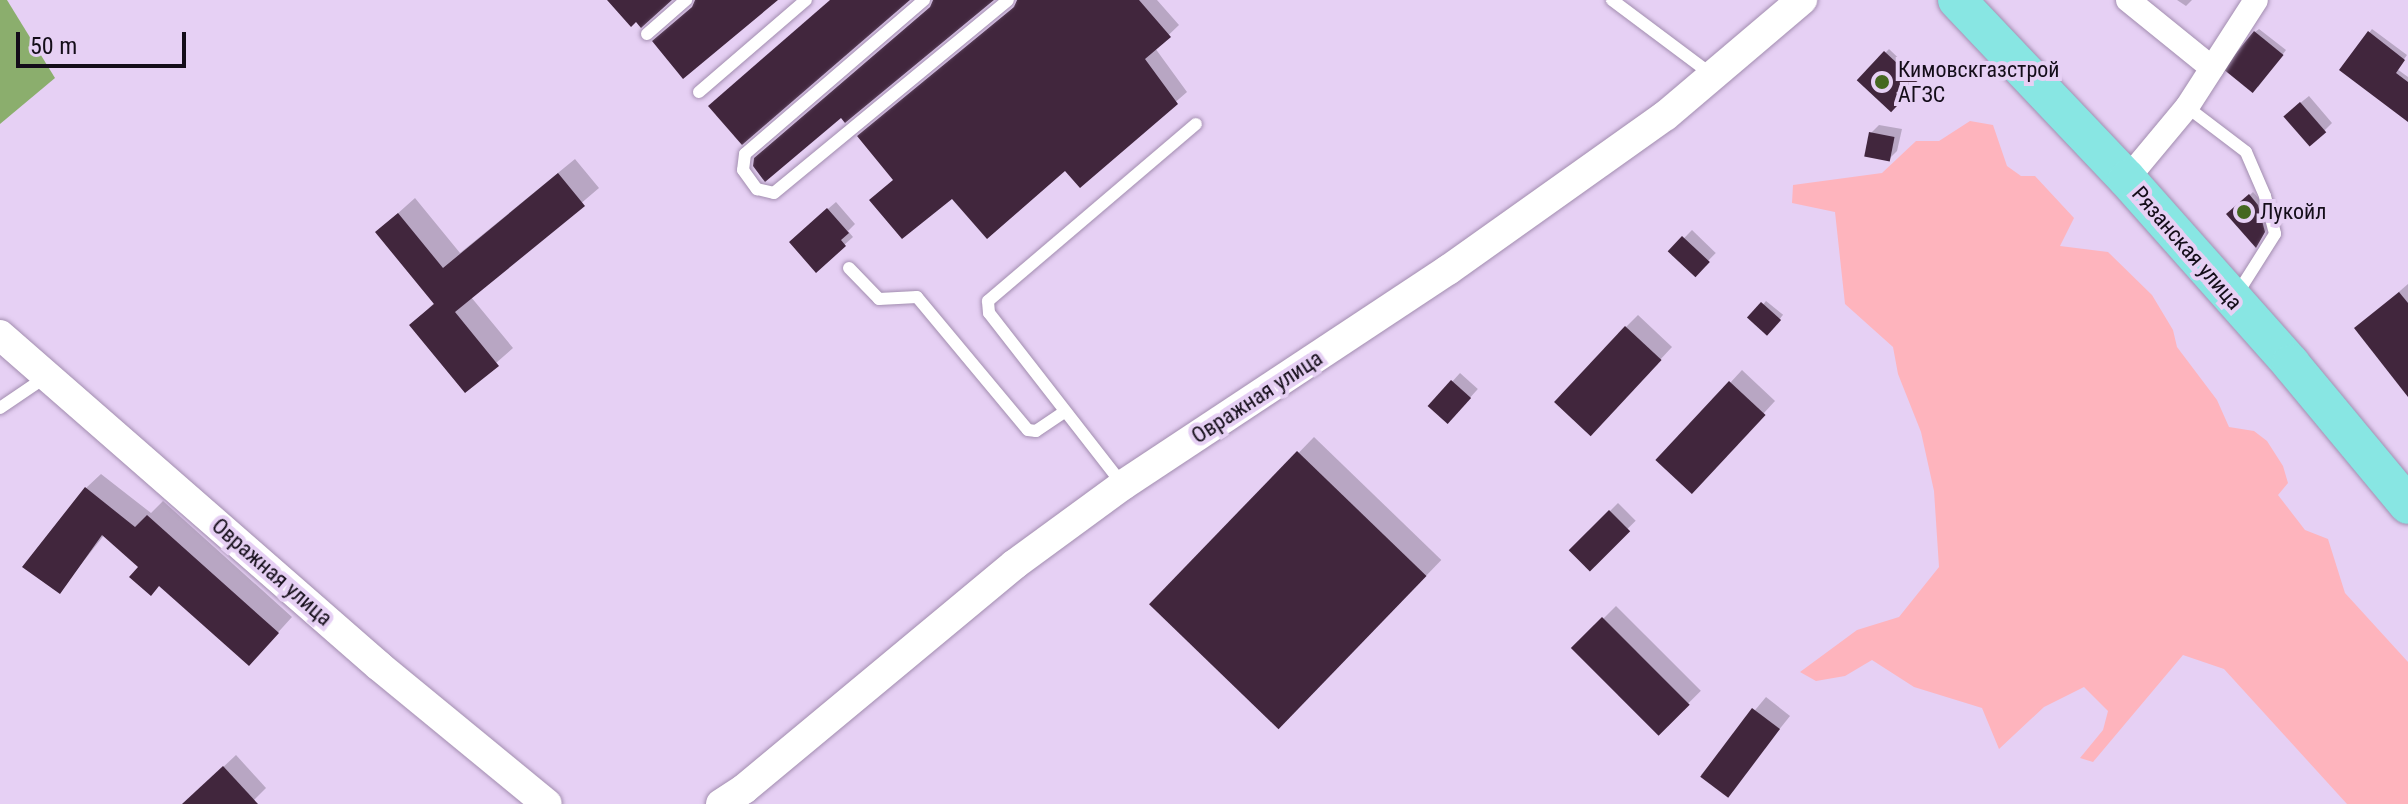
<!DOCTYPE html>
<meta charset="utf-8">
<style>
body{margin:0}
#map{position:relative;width:2408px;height:804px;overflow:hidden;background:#e6d0f4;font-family:"Roboto Condensed",sans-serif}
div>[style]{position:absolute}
.green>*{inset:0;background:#feb4bd}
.water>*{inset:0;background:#8bae6d}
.shadow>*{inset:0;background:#0003;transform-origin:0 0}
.building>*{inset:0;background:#41263d;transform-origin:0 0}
.roads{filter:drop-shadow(0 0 2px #a28daf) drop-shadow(0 0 2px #a28daf)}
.service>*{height:12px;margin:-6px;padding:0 6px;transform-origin:6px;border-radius:6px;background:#fff}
.minor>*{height:24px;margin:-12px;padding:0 12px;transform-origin:12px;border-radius:12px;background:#fff}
.tertiary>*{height:30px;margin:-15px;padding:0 15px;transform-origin:15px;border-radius:15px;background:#fff}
.primary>*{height:38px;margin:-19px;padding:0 19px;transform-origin:19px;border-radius:19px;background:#88e6e3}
.dots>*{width:22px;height:22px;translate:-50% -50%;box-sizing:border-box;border:4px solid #e6d0f4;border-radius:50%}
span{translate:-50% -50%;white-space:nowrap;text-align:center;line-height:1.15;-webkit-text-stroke:8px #e6d0f4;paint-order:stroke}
.poi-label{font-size:22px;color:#140d19}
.left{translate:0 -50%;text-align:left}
.street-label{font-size:22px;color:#140d19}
.scale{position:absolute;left:16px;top:32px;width:170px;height:36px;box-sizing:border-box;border:4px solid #140d19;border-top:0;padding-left:10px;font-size:24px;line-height:28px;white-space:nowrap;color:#140d19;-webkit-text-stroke:6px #e6d0f4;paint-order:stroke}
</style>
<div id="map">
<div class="green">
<div style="clip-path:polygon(1970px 121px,1993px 125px,2007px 166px,2021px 176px,2035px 176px,2074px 218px,2060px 246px,2108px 252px,2152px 295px,2173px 330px,2177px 347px,2217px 400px,2229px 427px,2254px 431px,2267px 441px,2283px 466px,2288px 483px,2278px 495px,2305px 530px,2328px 539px,2345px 593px,2408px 662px,2408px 804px,2347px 804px,2224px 669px,2183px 655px,2093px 762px,2080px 758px,2103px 730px,2108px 711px,2084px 687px,2044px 707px,1999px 749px,1982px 708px,1914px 687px,1872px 660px,1845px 676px,1816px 681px,1800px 672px,1857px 630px,1899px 617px,1939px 567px,1934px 491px,1921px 432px,1898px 374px,1893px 347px,1845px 304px,1835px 212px,1792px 203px,1793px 185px,1882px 173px,1916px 141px,1939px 141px)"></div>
</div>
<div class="water">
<div style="clip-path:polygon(0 0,7px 0,55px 78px,0 124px)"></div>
</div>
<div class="shadow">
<div style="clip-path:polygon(1018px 0,1157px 0,1179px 25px,1155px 48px,1187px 92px,1080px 185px,1066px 168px,953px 196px,895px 179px)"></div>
<div style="clip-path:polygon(2177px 0,2192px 0,2186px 6px)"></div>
<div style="clip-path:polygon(2259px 29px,2286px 50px,2258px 87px,2255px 32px)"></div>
<div style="clip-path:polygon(2372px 29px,2407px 55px,2397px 69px,2408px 77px,2408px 119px,2369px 33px)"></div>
<div style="left:1889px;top:49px;width:43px;height:43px;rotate:44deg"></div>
<div style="clip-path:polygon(2309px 96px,2332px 123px,2324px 131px,2294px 108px)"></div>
<div style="clip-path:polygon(1879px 125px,1902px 129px,1897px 151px,1889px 159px,1871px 133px)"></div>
<div style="clip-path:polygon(575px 159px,599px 188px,471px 297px,513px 348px,465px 390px,412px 325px,435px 302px,377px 232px,415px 198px,460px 253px)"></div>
<div style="clip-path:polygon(2253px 192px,2261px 201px,2268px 227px,2259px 242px,2229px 214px)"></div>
<div style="clip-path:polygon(836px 202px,855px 224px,848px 231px,853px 237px,816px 270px,799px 234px)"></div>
<div style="left:1692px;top:230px;width:33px;height:30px;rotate:44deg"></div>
<div style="clip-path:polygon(2408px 284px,2408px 393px,2357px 328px)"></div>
<div style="left:1766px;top:301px;width:22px;height:22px;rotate:39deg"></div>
<div style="clip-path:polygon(1638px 315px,1672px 347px,1603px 421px,1626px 327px)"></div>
<div style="clip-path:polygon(1742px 370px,1775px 401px,1703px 479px,1730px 383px)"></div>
<div style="left:1460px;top:373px;width:24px;height:44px;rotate:42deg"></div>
<div style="left:1314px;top:437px;width:177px;height:233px;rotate:44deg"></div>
<div style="clip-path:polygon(101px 474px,151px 513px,163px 501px,292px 617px,263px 649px,141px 567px,105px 534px,60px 591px,86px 488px)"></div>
<div style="left:1618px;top:503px;width:25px;height:66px;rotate:45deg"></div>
<div style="left:1616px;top:606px;width:120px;height:59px;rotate:45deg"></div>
<div style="clip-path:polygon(1766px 697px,1790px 716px,1737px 782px,1701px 775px)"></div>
<div style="clip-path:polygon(236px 755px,266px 788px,250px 804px,184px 804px)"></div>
</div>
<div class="building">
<div style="clip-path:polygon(607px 0,672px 0,641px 28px,636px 22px,631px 27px)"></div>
<div style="clip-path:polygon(695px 0,778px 0,683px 79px,652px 41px,692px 7px)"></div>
<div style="clip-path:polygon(830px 0,910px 0,742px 145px,708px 106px)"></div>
<div style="clip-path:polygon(933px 0,994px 0,845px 123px,841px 118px,765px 182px,753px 166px,754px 158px,930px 7px)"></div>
<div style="clip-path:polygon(1017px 0,1139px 0,1171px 37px,1145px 59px,1178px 104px,1080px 188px,1065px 171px,987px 239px,952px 199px,902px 239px,869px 200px,893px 180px,857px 136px,1014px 7px)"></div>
<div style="left:2254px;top:31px;width:38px;height:49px;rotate:39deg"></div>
<div style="clip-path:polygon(2368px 31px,2405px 60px,2396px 73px,2408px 82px,2408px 122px,2339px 70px)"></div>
<div style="left:1884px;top:51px;width:47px;height:40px;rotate:43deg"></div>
<div style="left:2300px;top:102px;width:40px;height:22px;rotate:49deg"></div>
<div style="left:1869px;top:132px;width:26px;height:25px;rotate:11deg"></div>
<div style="clip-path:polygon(558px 173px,585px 206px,455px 312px,499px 366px,465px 393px,409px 325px,434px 304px,375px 232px,398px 213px,443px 268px)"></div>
<div style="clip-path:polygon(2249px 194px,2258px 205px,2265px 232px,2256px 248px,2226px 214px)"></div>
<div style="clip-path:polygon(827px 208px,849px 233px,841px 240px,846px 246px,816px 273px,789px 242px)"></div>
<div style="left:1682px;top:236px;width:38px;height:21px;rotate:43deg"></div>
<div style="clip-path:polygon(2399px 292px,2408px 303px,2408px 397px,2354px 328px)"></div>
<div style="left:1761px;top:302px;width:27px;height:21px;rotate:42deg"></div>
<div style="left:1625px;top:326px;width:50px;height:104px;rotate:43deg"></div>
<div style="left:1451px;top:380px;width:27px;height:35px;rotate:42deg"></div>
<div style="left:1729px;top:381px;width:50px;height:108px;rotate:43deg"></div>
<div style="left:1297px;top:451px;width:180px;height:213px;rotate:44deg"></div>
<div style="clip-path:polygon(85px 487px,135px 527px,147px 515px,279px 633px,249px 666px,159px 586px,151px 596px,129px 577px,138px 567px,102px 535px,60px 594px,22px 567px)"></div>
<div style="left:1609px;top:510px;width:30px;height:57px;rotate:45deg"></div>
<div style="left:1602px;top:617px;width:124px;height:44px;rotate:45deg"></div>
<div style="left:1752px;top:708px;width:35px;height:86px;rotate:37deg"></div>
<div style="clip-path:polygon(223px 766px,258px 804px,182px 804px)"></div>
</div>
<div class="roads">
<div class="service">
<div style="left:924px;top:0;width:236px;rotate:139.3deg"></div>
<div style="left:745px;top:154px;width:16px;rotate:97deg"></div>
<div style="left:743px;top:170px;width:24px;rotate:54deg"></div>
<div style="left:757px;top:189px;width:17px;rotate:13deg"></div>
<div style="left:774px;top:193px;width:303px;rotate:-39.5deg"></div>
<div style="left:1612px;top:0;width:124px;rotate:36.8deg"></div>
<div style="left:647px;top:34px;width:52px;rotate:-41.1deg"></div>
<div style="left:699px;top:92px;width:141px;rotate:-40.7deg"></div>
<div style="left:2187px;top:107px;width:74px;rotate:37.3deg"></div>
<div style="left:2246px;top:152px;width:48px;rotate:66.6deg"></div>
<div style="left:2265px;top:196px;width:39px;rotate:75deg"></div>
<div style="left:2275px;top:234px;width:71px;rotate:122.3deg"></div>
<div style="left:849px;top:268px;width:43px;rotate:45.9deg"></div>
<div style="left:879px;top:299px;width:38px;rotate:-3deg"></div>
<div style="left:917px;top:297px;width:173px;rotate:50.2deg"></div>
<div style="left:1028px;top:430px;width:8px;rotate:7deg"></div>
<div style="left:1036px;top:431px;width:34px;rotate:-34deg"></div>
<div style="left:0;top:408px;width:57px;rotate:-34.2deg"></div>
<div style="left:1123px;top:485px;width:218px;rotate:-127.9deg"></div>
<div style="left:989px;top:313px;width:12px;rotate:-95deg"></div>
<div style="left:988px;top:301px;width:273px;rotate:-40.4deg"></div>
</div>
<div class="minor">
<div style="left:2128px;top:0;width:108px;rotate:39deg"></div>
<div style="left:2127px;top:179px;width:94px;rotate:-50.2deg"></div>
<div style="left:2187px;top:107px;width:127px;rotate:-57.2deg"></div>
</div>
<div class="tertiary">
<div style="left:0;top:335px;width:503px;rotate:41.13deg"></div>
<div style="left:379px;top:666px;width:217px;rotate:39.4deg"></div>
<div style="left:721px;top:804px;width:27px;rotate:-33deg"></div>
<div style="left:744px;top:789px;width:352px;rotate:-39.7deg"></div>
<div style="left:1015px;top:564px;width:134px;rotate:-36.2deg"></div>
<div style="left:1123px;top:485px;width:390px;rotate:-33.5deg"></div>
<div style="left:1448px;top:270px;width:266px;rotate:-35.4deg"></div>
<div style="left:1665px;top:116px;width:180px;rotate:-40.3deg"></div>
</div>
<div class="primary">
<div style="left:1957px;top:0;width:247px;rotate:46.5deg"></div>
<div style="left:2127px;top:179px;width:247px;rotate:48.4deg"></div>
<div style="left:2291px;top:364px;width:183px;rotate:50.3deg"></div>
</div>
</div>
<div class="dots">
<div style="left:1882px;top:82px;background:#456820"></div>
<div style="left:2244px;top:212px;background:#456820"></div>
</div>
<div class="poi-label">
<span class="left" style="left:1898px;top:82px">Кимовскгазстрой<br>АГЗС</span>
<span class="left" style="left:2260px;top:212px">Лукойл</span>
</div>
<div class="street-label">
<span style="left:2187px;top:248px;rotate:49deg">Рязанская улица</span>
<span style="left:1257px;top:397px;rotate:-33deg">Овражная улица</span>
<span style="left:272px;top:572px;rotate:41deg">Овражная улица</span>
</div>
<div class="scale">50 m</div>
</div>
